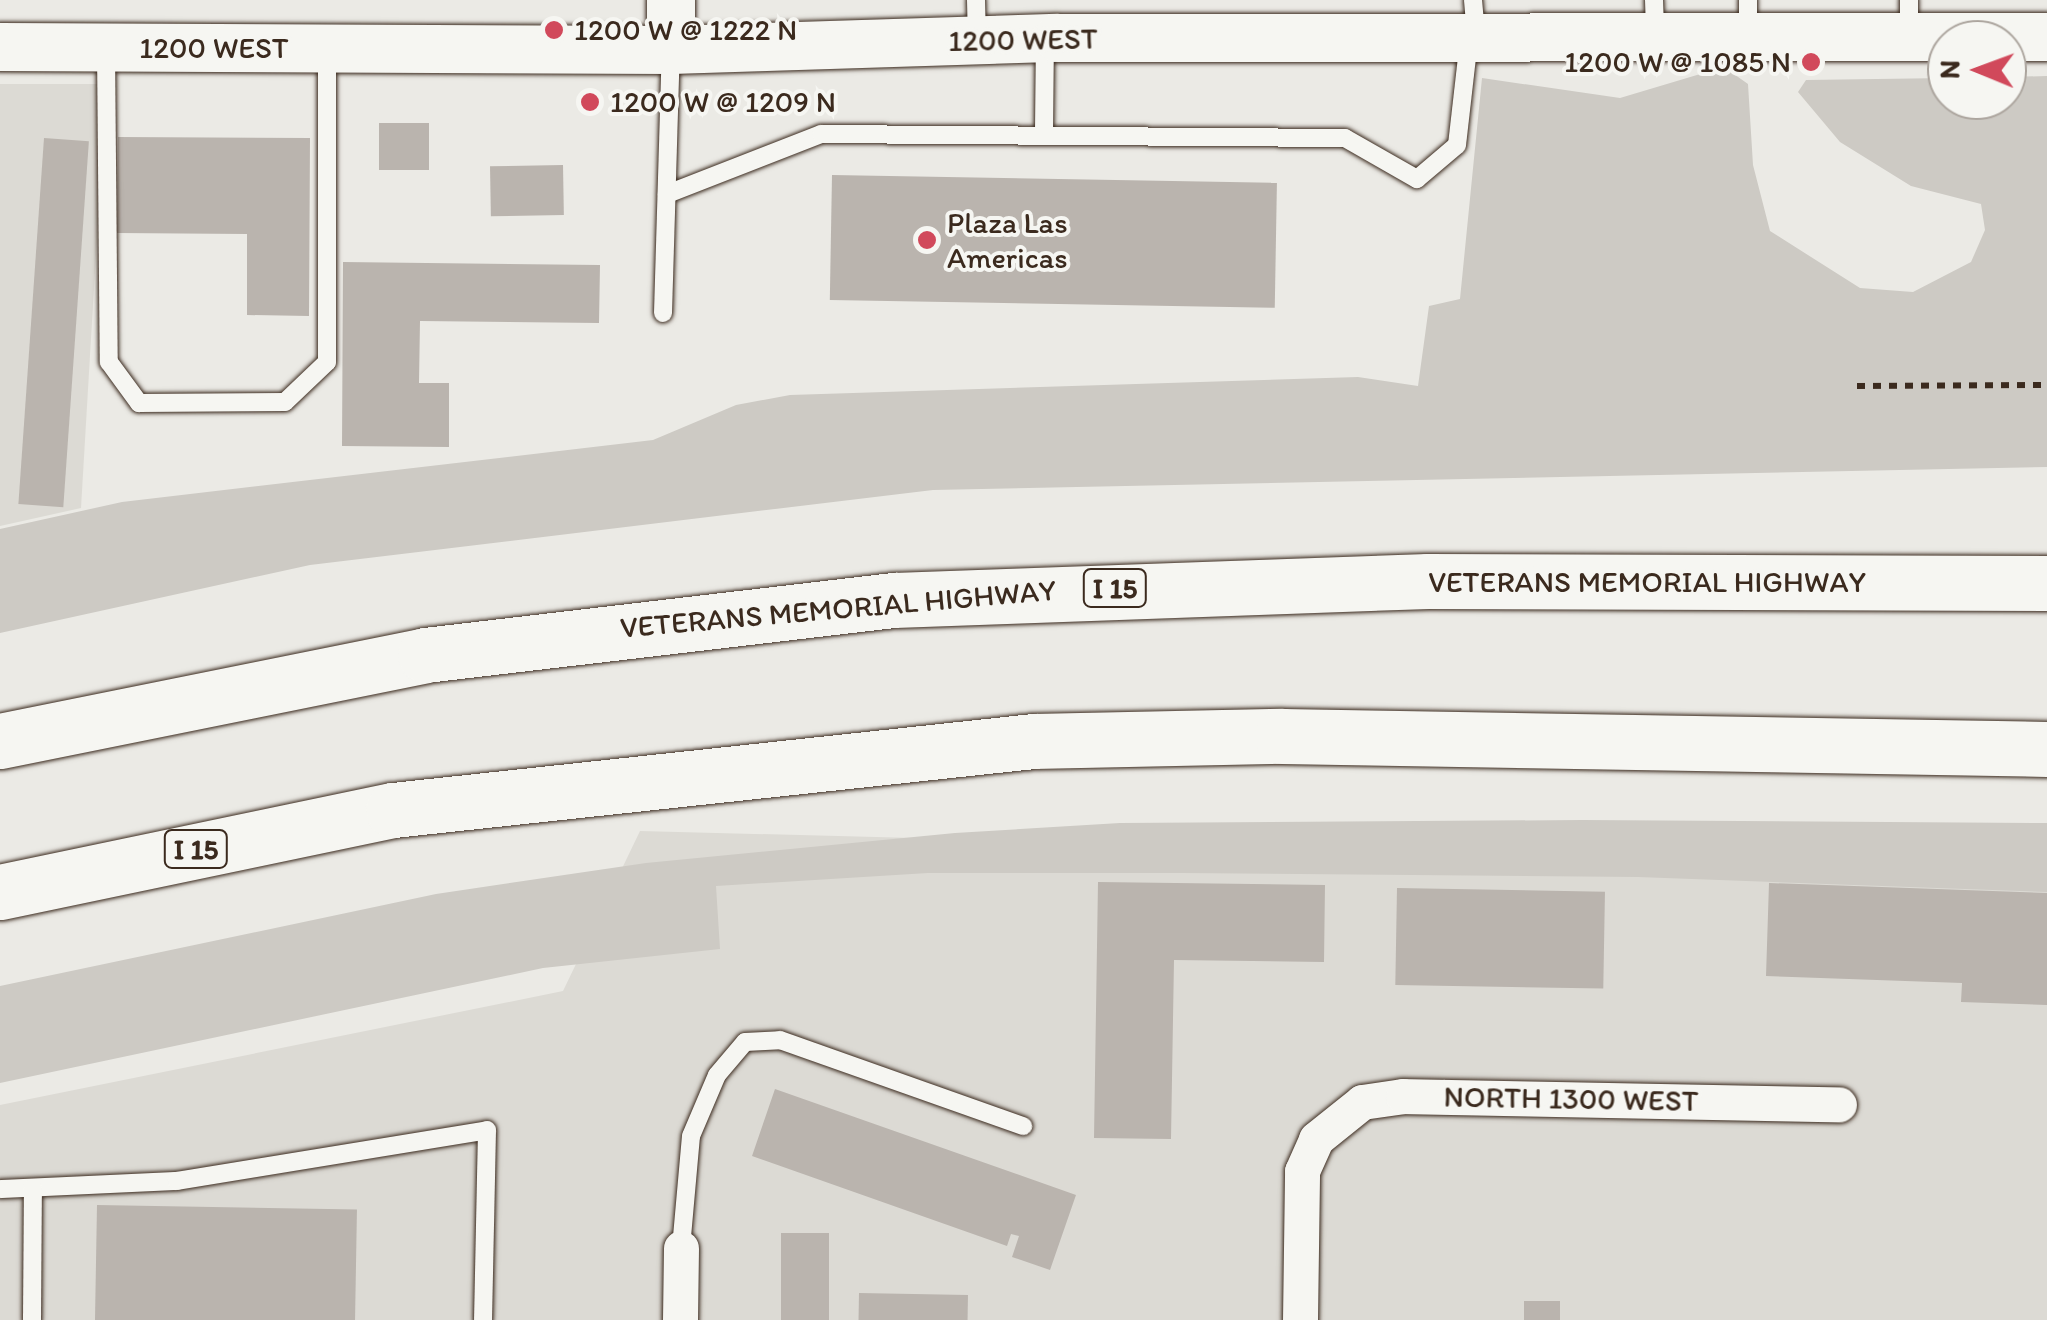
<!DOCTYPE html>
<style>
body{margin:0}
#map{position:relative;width:2047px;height:1320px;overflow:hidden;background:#ebeae5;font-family:Itim,sans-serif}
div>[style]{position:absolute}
.built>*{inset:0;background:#dcdad4}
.green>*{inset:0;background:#cdcac4}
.building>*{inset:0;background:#bab4ae;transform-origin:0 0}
.path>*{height:6px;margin-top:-3px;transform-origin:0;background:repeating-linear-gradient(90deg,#3b2a1e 0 8px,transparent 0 16px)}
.roads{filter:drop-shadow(0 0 2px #3b2a1e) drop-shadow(0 0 2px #3b2a1e)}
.lane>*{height:18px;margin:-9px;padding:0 9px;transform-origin:9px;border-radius:9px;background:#f6f6f2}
.street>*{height:35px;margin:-17.5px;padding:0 17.5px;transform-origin:17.5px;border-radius:17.5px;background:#f6f6f2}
.secondary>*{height:48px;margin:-24px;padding:0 24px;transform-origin:24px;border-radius:24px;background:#f6f6f2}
.highway>*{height:55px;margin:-27.5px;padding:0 27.5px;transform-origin:27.5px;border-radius:27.5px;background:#f6f6f2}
.dots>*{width:28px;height:28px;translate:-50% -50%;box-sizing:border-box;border:5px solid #f6f6f2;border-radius:50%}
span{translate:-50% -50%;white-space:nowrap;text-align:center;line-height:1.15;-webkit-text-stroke:8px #f6f6f2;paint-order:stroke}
.shield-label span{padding:2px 8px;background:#f6f6f2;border:2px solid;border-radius:8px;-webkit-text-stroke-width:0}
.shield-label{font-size:28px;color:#3b2a1e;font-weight:700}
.poi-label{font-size:30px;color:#3b2a1e}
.left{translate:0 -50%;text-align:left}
.right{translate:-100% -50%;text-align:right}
.street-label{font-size:30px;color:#3b2a1e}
.north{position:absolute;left:1927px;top:20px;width:100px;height:100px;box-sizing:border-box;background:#f6f6f2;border:2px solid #aba49d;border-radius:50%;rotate:271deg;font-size:28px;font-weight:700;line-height:40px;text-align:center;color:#3b2a1e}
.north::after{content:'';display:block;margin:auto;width:35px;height:45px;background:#d1495b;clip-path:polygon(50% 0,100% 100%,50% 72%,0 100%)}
</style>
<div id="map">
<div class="built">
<div style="clip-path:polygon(0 84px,106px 84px,81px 508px,0 526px)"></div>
<div style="clip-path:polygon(640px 831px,2047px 867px,2047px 1320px,0 1320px,0 1105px,563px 991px)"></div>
</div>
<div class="green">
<div style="clip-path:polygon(1707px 72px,1731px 72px,1748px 84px,1753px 165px,1770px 231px,1860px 288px,1913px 292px,1971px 262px,1985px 230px,1981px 204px,1911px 186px,1840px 142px,1798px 92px,1806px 80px,1947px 78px,1947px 100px,2007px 100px,2007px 77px,2047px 76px,2047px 467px,933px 490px,310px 565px,0 633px,0 529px,122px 502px,653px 440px,736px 405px,790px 395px,1358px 377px,1418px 386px,1429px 306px,1460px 299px,1482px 78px,1620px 98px)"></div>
<div style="clip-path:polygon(1582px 820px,2047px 823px,2047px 892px,1638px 877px,1182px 873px,928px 873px,716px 886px,720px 949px,543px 968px,0 1083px,0 986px,436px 894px,646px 863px,955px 833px,1120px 823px)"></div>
</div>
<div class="building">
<div style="left:379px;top:123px;width:50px;height:47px"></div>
<div style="clip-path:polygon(118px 137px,310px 138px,309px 316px,247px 315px,247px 234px,117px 233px)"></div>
<div style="left:44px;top:138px;width:45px;height:367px;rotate:4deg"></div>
<div style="left:563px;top:165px;width:50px;height:73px;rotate:89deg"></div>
<div style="left:832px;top:175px;width:445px;height:125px;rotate:1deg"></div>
<div style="clip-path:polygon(343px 262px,600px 265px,599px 323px,420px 321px,419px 383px,449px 383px,449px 447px,342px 446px)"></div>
<div style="clip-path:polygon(1098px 882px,1325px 885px,1324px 962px,1174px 960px,1171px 1139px,1094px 1138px)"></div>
<div style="clip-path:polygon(1769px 883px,2047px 893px,2047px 1005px,1961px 1002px,1962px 983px,1766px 976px)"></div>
<div style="left:1397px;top:888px;width:208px;height:97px;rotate:1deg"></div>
<div style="clip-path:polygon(775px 1089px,1076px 1195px,1050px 1270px,1012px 1257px,1019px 1236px,1011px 1234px,1007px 1246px,752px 1156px)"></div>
<div style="left:97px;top:1205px;width:260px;height:115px;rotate:1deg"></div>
<div style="left:781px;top:1233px;width:48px;height:87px"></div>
<div style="left:859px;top:1293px;width:109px;height:27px;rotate:1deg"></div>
<div style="left:1524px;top:1301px;width:36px;height:19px"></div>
</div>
<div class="path">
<div style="left:1857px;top:386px;width:190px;rotate:-0.3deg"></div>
</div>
<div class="roads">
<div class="lane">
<div style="left:976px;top:0;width:40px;rotate:88.6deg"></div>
<div style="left:1473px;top:0;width:37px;rotate:85deg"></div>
<div style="left:1654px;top:0;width:34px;rotate:88deg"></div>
<div style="left:1748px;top:0;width:38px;rotate:90deg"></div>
<div style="left:1909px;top:0;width:34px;rotate:90deg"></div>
<div style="left:106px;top:48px;width:314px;rotate:89.5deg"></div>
<div style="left:109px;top:362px;width:51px;rotate:53.8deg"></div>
<div style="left:139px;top:403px;width:146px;rotate:-0.4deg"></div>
<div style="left:285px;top:402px;width:58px;rotate:-43.6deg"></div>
<div style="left:327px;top:362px;width:313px;rotate:-90deg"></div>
<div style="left:1044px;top:131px;width:89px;rotate:-89.4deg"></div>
<div style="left:667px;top:194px;width:165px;rotate:-21.3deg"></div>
<div style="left:821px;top:134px;width:524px;rotate:0.44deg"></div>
<div style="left:1345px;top:138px;width:83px;rotate:29.7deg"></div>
<div style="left:1417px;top:179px;width:52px;rotate:-40.4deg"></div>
<div style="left:1457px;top:145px;width:106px;rotate:-83.5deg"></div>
<div style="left:663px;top:313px;width:262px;rotate:-88.3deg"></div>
<div style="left:0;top:1189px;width:177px;rotate:-2.6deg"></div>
<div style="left:177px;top:1181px;width:314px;rotate:-9.3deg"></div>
<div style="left:487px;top:1130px;width:190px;rotate:91.2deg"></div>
<div style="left:681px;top:1248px;width:112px;rotate:-84.9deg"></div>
<div style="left:691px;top:1136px;width:66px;rotate:-66.9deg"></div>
<div style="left:717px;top:1075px;width:43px;rotate:-49.7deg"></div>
<div style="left:745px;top:1042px;width:35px;rotate:-3deg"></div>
<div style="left:780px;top:1040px;width:258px;rotate:19.5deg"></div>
<div style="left:32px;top:1320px;width:132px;rotate:-89.6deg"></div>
</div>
<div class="street">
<div style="left:680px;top:1320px;width:72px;rotate:-89.2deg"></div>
<div style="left:1300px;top:1320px;width:149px;rotate:-89.2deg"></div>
<div style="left:1302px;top:1171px;width:35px;rotate:-66deg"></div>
<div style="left:1316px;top:1139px;width:59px;rotate:-38.8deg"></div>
<div style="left:1362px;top:1102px;width:41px;rotate:-8.3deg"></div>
<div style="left:1403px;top:1096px;width:436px;rotate:1.1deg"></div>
</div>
<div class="secondary">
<div style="left:0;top:47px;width:671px;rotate:0.26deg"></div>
<div style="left:671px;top:50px;width:387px;rotate:-1.8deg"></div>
<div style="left:1058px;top:38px;width:989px;rotate:-0.06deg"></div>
<div style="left:671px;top:50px;width:50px;rotate:-90deg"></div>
</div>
<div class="highway">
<div style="left:0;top:741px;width:434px;rotate:-11.4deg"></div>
<div style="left:425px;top:655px;width:472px;rotate:-6.7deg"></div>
<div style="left:894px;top:600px;width:534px;rotate:-2.04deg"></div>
<div style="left:1428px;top:581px;width:619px;rotate:0.19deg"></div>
<div style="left:0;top:892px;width:401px;rotate:-11.8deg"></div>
<div style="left:393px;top:810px;width:644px;rotate:-6.15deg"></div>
<div style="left:1033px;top:741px;width:249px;rotate:-1.2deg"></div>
<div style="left:1282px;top:736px;width:765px;rotate:0.97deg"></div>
</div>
</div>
<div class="dots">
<div style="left:554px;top:30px;background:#d1495b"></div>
<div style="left:1811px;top:62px;background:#d1495b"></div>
<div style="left:590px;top:102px;background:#d1495b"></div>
<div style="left:927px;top:240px;background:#d1495b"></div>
</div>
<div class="shield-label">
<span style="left:1115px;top:588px">I 15</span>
<span style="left:196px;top:849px">I 15</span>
</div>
<div class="poi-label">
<span class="left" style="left:574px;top:30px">1200 W @ 1222 N</span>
<span class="right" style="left:1791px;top:62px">1200 W @ 1085 N</span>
<span class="left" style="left:610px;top:102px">1200 W @ 1209 N</span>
<span class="left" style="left:947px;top:240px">Plaza Las<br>Americas</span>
</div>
<div class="street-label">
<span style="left:1023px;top:40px;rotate:-1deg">1200 WEST</span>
<span style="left:214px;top:48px">1200 WEST</span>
<span style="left:1647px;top:582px">VETERANS MEMORIAL HIGHWAY</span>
<span style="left:838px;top:609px;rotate:-5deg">VETERANS MEMORIAL HIGHWAY</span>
<span style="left:1571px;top:1099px;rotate:1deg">NORTH 1300 WEST</span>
</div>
<div class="north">N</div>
</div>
